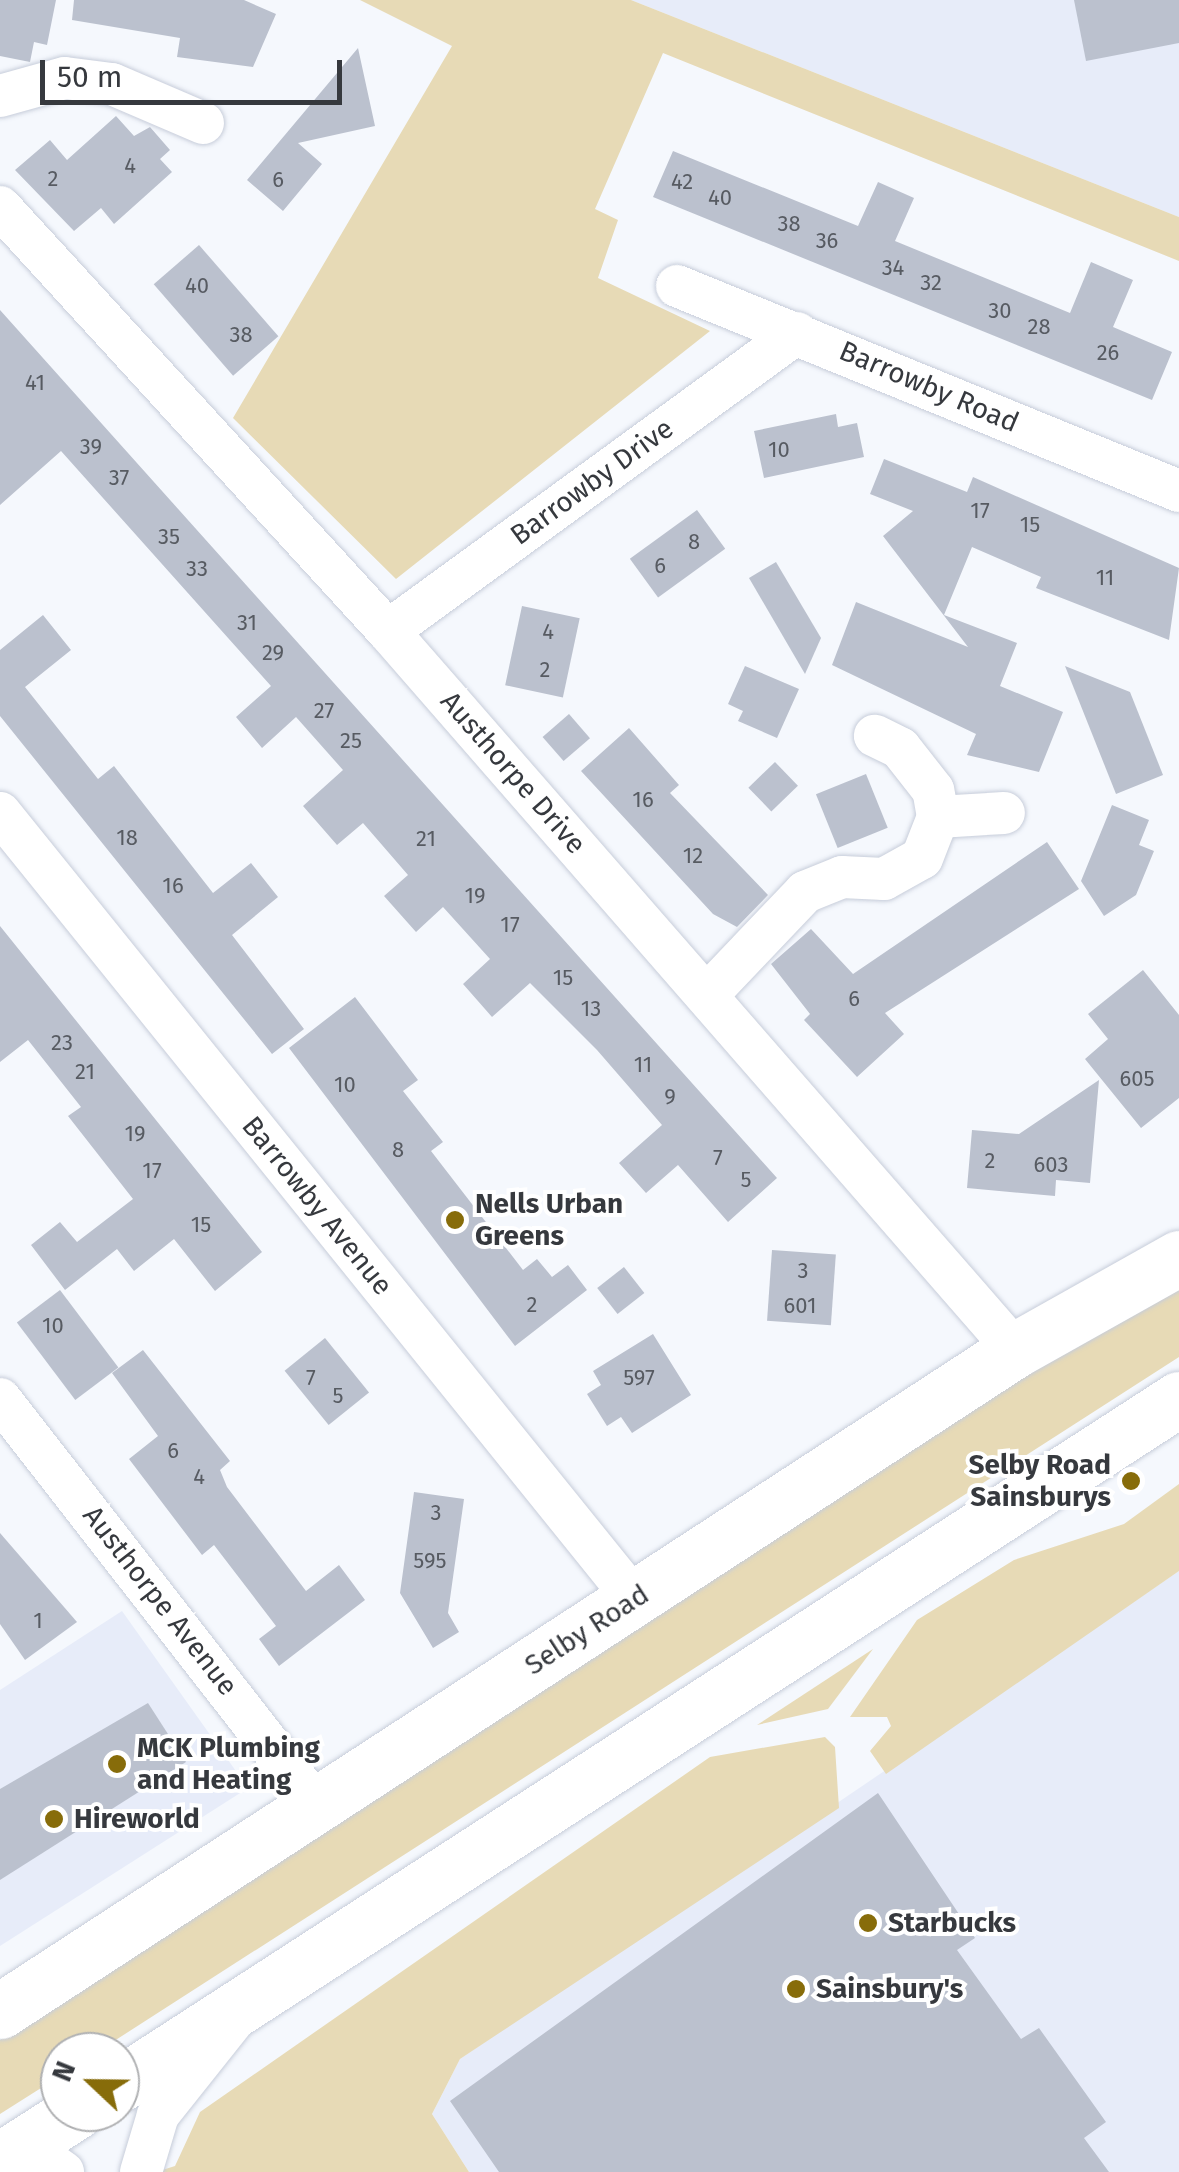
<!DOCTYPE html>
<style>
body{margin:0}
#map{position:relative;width:1179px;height:2172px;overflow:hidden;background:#f5f8fd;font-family:"Fira Sans",sans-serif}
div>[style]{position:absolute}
.built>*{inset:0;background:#e7ecf9}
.green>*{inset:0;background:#e7dab6}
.building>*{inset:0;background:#bbc1ce;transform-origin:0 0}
.roads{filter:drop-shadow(0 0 2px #c7cdda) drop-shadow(0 0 2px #c7cdda)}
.minor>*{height:42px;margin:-21px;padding:0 21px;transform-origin:21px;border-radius:21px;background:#fff}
.secondary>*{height:55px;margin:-27.5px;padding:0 27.5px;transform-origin:27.5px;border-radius:27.5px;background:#fff}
.dots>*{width:28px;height:28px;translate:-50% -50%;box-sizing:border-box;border:5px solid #fff;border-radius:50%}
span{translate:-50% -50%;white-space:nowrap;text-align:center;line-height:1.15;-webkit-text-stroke:8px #fff;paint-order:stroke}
.number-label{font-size:22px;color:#575b62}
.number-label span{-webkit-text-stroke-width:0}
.street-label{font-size:28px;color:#36393e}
.poi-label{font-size:28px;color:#36393e;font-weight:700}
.left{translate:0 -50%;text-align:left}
.right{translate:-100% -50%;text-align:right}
.north{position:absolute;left:40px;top:2032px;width:100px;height:100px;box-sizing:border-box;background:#fff;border:2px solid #afb0b2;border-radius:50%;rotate:292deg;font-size:28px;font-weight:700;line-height:40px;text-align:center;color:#36393e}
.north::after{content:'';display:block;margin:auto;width:35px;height:45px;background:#876c0a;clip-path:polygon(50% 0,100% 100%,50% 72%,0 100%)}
.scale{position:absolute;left:40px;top:60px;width:302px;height:45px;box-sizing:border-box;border:5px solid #36393e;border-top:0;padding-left:12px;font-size:30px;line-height:35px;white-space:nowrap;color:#36393e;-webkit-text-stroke:8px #fff;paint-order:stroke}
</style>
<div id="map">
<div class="built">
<div style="clip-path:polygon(631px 0,1179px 0,1179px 217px)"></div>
<div style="clip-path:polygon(1179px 1571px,1179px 2172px,469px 2172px,432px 2114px,460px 2059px)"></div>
<div style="clip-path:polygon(122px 1611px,248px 1788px,0 1946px,0 1690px)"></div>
</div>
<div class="green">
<div style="clip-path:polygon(360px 0,631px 0,1179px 217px,1179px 261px,663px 53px,595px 209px,618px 220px,598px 278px,710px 331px,396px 579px,233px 418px,452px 46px)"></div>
<div style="clip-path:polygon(1179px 1285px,1179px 1357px,97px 2052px,60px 2052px,60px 2076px,0 2114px,0 2040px,1073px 1342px)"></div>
<div style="clip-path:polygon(1179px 1484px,1179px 1571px,886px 1774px,870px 1751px,891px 1726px,887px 1717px,850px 1717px,917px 1620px,1014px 1560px,1124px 1524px)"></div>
<div style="clip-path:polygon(873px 1649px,828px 1709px,757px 1725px)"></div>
<div style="clip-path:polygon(825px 1737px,835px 1747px,839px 1808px,460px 2059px,432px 2114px,469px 2172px,156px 2172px,175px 2166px,200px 2112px,710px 1757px)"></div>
</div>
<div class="building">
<div style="clip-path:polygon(0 0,56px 0,47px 45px,34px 42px,30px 62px,0 56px)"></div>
<div style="clip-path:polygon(74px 0,244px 0,276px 14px,253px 67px,177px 57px,180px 38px,72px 20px)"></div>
<div style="clip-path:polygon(1074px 0,1179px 0,1179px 43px,1086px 61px)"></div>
<div style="clip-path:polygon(358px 48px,375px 126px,298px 143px,322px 164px,283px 211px,247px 180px)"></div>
<div style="clip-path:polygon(116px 116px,134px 136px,150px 127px,170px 150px,160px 159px,172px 172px,114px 224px,101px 208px,74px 231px,15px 170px,50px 140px,67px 160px)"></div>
<div style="clip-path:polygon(673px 151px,858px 226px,878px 182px,914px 198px,895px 241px,1070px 313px,1091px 262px,1133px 280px,1113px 327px,1172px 352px,1152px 400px,653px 197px)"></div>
<div style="left:199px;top:245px;width:121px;height:60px;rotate:49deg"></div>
<div style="clip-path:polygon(0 310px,777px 1178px,728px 1222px,678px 1165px,646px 1193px,619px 1163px,662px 1125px,597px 1050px,530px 983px,492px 1017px,463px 984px,490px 959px,443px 907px,416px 932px,384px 896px,408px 875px,363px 823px,337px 845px,303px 806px,343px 770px,296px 717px,262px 748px,236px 717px,271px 686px,61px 451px,0 505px)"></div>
<div style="clip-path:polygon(836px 414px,838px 427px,857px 423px,864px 457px,764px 478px,754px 431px)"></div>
<div style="clip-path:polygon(884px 459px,967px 492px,973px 477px,1179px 568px,1169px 640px,1036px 588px,1041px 577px,972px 547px,944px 615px,1017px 643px,1000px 686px,1063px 712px,1039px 772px,967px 755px,976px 734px,832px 665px,856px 602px,968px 647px,883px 536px,913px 511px,870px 494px)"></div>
<div style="left:697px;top:510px;width:48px;height:83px;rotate:54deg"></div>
<div style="clip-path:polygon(776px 562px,821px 638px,805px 674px,749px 578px)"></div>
<div style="left:522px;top:606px;width:59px;height:81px;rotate:12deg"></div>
<div style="clip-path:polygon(43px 615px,71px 650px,25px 687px,98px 779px,114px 766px,213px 893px,251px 863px,278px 897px,232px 935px,304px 1029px,272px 1054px,0 716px,0 650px)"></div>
<div style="clip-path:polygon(745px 666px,799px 689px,777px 738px,738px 721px,743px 711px,728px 704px)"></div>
<div style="clip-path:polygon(1065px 666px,1130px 692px,1163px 775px,1116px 794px)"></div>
<div style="left:569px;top:714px;width:32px;height:35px;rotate:49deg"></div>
<div style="clip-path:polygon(629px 728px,679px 785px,670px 793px,768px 895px,737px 927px,713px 914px,581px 771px)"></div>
<div style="left:775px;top:762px;width:33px;height:37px;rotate:46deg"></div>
<div style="left:866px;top:774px;width:58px;height:54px;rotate:68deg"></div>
<div style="clip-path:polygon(1112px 805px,1149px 820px,1139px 845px,1154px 851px,1136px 895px,1104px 916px,1081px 881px)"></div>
<div style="clip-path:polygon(1047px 842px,1079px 889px,885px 1013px,904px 1034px,857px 1077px,804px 1020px,810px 1014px,771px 964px,811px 929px,853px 974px)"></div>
<div style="clip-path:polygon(0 926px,262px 1252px,215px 1291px,174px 1239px,134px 1271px,117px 1249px,65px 1290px,31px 1245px,60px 1222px,77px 1242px,133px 1199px,68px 1116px,81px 1107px,28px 1040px,0 1062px)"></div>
<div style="clip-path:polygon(1143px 970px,1179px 1015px,1179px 1098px,1141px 1128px,1085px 1059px,1108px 1039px,1088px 1014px)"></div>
<div style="clip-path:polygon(355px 997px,418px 1080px,403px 1091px,443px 1142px,431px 1151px,523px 1270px,537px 1259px,552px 1277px,568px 1265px,587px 1290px,515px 1346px,289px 1048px)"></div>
<div style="clip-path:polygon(1099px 1080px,1090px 1183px,1056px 1180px,1055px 1196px,967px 1188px,972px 1130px,1019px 1134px)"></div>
<div style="left:772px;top:1250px;width:64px;height:71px;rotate:4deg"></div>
<div style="left:624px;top:1267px;width:33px;height:34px;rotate:52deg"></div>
<div style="left:60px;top:1290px;width:97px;height:54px;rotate:53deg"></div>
<div style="clip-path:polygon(653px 1334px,691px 1395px,632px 1433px,621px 1417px,607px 1426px,587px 1394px,601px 1385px,593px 1371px)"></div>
<div style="left:325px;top:1338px;width:70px;height:52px;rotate:51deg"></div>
<div style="clip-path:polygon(143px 1350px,230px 1461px,220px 1470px,227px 1487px,306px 1591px,339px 1565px,365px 1600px,279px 1666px,259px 1639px,276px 1626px,214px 1545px,202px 1555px,129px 1459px,158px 1436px,112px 1373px)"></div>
<div style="clip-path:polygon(414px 1492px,464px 1499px,448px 1613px,459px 1632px,433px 1648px,400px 1593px)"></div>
<div style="clip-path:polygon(0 1533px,77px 1622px,25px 1660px,0 1624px)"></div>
<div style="clip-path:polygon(148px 1703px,186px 1762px,0 1880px,0 1789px)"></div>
<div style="clip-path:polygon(878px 1793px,975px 1938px,957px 1950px,1021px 2039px,1039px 2028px,1106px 2122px,1084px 2138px,1109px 2172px,499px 2172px,450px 2101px)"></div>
</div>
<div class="roads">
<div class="minor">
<div style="left:0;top:96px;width:67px;rotate:-15.5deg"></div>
<div style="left:65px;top:78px;width:47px;rotate:7.3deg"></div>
<div style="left:112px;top:84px;width:99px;rotate:23.2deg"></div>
<div style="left:0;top:207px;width:575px;rotate:47.54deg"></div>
<div style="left:388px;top:631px;width:954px;rotate:48.91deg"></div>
<div style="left:677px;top:286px;width:542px;rotate:22.21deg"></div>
<div style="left:388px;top:631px;width:506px;rotate:-36.08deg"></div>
<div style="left:0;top:813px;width:1011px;rotate:51.1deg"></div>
<div style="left:938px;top:817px;width:66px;rotate:-3.5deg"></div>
<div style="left:708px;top:994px;width:141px;rotate:-46.4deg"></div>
<div style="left:805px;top:892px;width:40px;rotate:-22deg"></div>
<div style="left:842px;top:877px;width:42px;rotate:2.7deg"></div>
<div style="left:884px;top:879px;width:43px;rotate:-28.9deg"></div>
<div style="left:922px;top:858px;width:44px;rotate:-68.7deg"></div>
<div style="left:938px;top:817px;width:27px;rotate:-100deg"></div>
<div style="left:933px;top:790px;width:53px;rotate:-128.2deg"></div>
<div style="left:900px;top:748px;width:28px;rotate:-154deg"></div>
<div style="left:0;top:1399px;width:516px;rotate:52.09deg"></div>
<div style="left:23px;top:2144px;width:49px;rotate:35deg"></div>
<div style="left:141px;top:2172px;width:59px;rotate:-73.4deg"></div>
<div style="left:158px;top:2115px;width:119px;rotate:-51.5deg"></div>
</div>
<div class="secondary">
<div style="left:0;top:2011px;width:1211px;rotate:-33.07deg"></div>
<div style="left:1015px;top:1350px;width:188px;rotate:-29.3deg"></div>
<div style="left:120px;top:2084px;width:1261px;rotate:-32.9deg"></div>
<div style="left:0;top:2160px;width:89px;rotate:-32.6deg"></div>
</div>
</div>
<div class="dots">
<div style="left:455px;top:1220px;background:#876c0a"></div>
<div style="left:1131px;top:1481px;background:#876c0a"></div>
<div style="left:117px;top:1764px;background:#876c0a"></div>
<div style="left:54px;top:1819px;background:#876c0a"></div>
<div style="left:868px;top:1923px;background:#876c0a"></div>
<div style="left:796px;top:1989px;background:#876c0a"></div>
</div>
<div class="number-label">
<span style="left:130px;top:166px">4</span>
<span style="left:53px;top:179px">2</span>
<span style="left:278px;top:180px">6</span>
<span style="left:682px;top:182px">42</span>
<span style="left:720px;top:198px">40</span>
<span style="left:789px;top:224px">38</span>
<span style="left:827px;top:241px">36</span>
<span style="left:893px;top:268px">34</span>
<span style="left:931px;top:283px">32</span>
<span style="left:197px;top:286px">40</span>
<span style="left:1000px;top:311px">30</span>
<span style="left:1039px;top:327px">28</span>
<span style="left:241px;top:335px">38</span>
<span style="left:1108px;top:353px">26</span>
<span style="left:35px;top:383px">41</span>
<span style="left:91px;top:447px">39</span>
<span style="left:779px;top:450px">10</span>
<span style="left:119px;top:478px">37</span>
<span style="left:980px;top:511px">17</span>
<span style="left:1030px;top:525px">15</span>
<span style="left:169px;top:537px">35</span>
<span style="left:694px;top:542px">8</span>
<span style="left:660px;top:566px">6</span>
<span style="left:197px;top:569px">33</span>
<span style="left:1105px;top:578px">11</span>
<span style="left:247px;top:623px">31</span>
<span style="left:548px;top:632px">4</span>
<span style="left:273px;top:653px">29</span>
<span style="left:545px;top:670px">2</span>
<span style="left:324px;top:711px">27</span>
<span style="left:351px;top:741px">25</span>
<span style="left:643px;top:800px">16</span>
<span style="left:127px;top:838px">18</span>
<span style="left:426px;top:839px">21</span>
<span style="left:693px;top:856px">12</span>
<span style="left:173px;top:886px">16</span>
<span style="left:475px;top:896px">19</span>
<span style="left:510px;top:925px">17</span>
<span style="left:563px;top:978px">15</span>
<span style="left:854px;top:999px">6</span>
<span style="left:591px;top:1009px">13</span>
<span style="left:62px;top:1043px">23</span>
<span style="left:643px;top:1065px">11</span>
<span style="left:85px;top:1072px">21</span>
<span style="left:1137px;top:1079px">605</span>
<span style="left:345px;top:1085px">10</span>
<span style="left:670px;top:1097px">9</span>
<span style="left:135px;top:1134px">19</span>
<span style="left:398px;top:1150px">8</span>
<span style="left:718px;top:1158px">7</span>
<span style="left:990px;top:1161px">2</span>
<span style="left:1051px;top:1165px">603</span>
<span style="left:152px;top:1171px">17</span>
<span style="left:746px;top:1180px">5</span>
<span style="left:201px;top:1225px">15</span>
<span style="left:803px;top:1271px">3</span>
<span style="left:532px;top:1305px">2</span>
<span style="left:800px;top:1306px">601</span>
<span style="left:53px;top:1326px">10</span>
<span style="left:311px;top:1378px">7</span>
<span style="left:639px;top:1378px">597</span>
<span style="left:338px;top:1396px">5</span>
<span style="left:173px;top:1451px">6</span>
<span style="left:199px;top:1477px">4</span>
<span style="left:436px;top:1513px">3</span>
<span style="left:430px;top:1561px">595</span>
<span style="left:38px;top:1621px">1</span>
</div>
<div class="street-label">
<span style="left:929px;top:387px;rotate:23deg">Barrowby Road</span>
<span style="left:592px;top:482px;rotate:-36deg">Barrowby Drive</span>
<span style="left:513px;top:773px;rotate:49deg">Austhorpe Drive</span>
<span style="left:317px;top:1206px;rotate:51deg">Barrowby Avenue</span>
<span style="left:160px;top:1601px;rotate:52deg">Austhorpe Avenue</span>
<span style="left:587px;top:1630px;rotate:-33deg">Selby Road</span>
</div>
<div class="poi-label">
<span class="left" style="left:475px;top:1220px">Nells Urban<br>Greens</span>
<span class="right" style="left:1111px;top:1481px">Selby Road<br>Sainsburys</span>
<span class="left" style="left:137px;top:1764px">MCK Plumbing<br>and Heating</span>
<span class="left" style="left:74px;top:1819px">Hireworld</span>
<span class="left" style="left:888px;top:1923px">Starbucks</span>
<span class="left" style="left:816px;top:1989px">Sainsbury's</span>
</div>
<div class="north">N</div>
<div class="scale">50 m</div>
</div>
